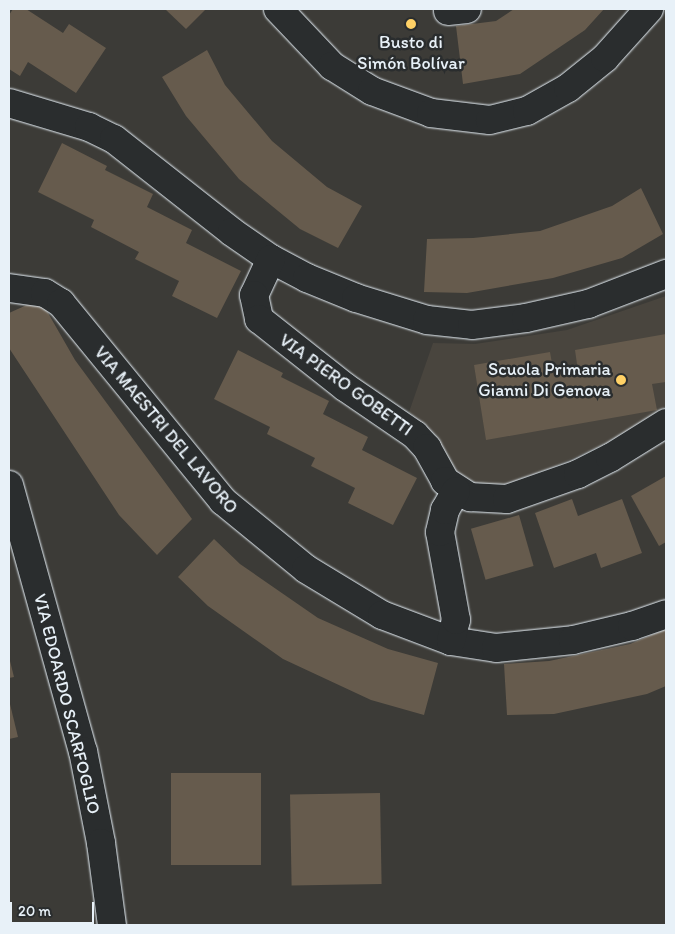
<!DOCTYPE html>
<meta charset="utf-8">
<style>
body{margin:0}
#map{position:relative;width:675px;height:934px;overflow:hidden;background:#3c3b37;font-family:Itim,sans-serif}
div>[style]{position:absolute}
.built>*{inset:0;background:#49453e}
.building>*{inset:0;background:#665b4d;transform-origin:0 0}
.roads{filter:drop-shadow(0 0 1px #e8f1f8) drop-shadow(0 0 1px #e8f1f8)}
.minor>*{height:28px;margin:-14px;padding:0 14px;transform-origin:14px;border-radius:14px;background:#2a2d2e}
.dots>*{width:14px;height:14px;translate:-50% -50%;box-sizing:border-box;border:2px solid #2a2d2e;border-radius:50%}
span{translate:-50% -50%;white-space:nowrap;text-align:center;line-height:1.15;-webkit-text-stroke:5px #2a2d2e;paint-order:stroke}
.poi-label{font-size:18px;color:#e8f1f8}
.right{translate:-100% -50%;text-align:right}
.street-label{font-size:18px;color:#e8f1f8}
.frame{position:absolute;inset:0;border:10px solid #e8f1f8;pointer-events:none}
.scale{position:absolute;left:10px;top:902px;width:84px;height:22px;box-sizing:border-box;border:2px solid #e8f1f8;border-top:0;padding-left:6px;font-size:15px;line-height:18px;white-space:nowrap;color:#e8f1f8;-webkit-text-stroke:4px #2a2d2e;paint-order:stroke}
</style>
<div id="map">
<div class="built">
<div style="clip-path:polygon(666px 296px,666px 406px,611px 441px,553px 467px,505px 485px,485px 488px,455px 477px,431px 431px,409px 412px,433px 343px,475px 344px,567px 330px)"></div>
</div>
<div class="building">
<div style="clip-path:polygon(13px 9px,26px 9px,63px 33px,69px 24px,106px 48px,76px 93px,28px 62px,20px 76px,9px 69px,9px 15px)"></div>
<div style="clip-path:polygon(165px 9px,206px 9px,186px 29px)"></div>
<div style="clip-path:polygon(514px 9px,604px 9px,585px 30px,520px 74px,463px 84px,456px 26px,496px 21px)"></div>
<div style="clip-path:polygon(207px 50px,225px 85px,272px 141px,327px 187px,362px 206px,338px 248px,300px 229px,239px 179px,186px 116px,162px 77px)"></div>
<div style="clip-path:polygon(62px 143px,107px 166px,105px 170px,153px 194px,147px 207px,192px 230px,186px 243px,241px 271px,217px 318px,172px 296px,179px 281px,135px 259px,139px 252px,91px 227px,94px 220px,38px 192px)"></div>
<div style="clip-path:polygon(641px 188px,663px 234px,622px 258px,553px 278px,467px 293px,424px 292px,427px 239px,473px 238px,540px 231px,612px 206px)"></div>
<div style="clip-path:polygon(40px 299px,75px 360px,192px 519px,157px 555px,119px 515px,9px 348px,9px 313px)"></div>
<div style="clip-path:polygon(666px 334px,666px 382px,652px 384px,657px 410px,486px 440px,474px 365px,550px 352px,554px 375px,578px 371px,575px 350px)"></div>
<div style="clip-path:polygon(238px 350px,283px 373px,281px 377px,329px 401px,323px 414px,368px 437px,362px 450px,417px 478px,393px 525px,348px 503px,355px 488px,311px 466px,315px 458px,267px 434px,270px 427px,214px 399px)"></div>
<div style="clip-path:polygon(666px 476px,666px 542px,659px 546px,631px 496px)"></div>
<div style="clip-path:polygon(572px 499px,578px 516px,622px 499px,642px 553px,601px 568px,596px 553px,554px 568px,535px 513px)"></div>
<div style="left:519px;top:515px;width:53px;height:50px;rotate:74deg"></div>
<div style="clip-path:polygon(214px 539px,240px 564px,318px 618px,388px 649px,438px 663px,424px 715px,371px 700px,283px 659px,208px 606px,178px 577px)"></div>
<div style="clip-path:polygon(666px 629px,666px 686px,647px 694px,554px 714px,507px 715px,504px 664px,549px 661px,630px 644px)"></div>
<div style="clip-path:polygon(9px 657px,14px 677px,9px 678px)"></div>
<div style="clip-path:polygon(9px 700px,18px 737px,9px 739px)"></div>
<div style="left:261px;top:773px;width:92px;height:90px;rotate:90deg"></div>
<div style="left:380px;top:793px;width:91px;height:90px;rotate:89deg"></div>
</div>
<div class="roads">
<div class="minor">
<div style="left:278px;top:9px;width:79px;rotate:46.5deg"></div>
<div style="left:332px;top:66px;width:47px;rotate:32deg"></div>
<div style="left:372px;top:91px;width:63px;rotate:20.4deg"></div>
<div style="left:431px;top:113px;width:59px;rotate:6.8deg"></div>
<div style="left:490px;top:120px;width:38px;rotate:-14deg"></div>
<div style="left:527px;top:111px;width:47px;rotate:-29.3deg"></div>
<div style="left:568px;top:88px;width:48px;rotate:-39deg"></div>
<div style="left:605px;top:58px;width:66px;rotate:-48.1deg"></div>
<div style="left:448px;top:11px;width:19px;rotate:-6deg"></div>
<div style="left:9px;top:103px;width:84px;rotate:16.7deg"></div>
<div style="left:89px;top:127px;width:28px;rotate:26deg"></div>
<div style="left:114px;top:139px;width:150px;rotate:38.2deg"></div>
<div style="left:232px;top:232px;width:47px;rotate:34.7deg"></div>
<div style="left:271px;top:259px;width:41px;rotate:27.8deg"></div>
<div style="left:307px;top:278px;width:53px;rotate:22.2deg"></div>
<div style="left:356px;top:298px;width:74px;rotate:17.2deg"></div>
<div style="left:427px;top:320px;width:45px;rotate:6.3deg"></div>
<div style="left:472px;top:325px;width:54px;rotate:-7.4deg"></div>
<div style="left:526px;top:318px;width:64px;rotate:-12.7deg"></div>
<div style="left:588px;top:304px;width:84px;rotate:-21deg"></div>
<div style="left:271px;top:259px;width:40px;rotate:115deg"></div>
<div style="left:254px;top:295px;width:25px;rotate:78deg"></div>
<div style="left:259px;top:319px;width:110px;rotate:38.3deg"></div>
<div style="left:345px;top:387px;width:85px;rotate:34.4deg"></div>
<div style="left:415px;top:435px;width:18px;rotate:47deg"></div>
<div style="left:427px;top:448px;width:38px;rotate:61deg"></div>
<div style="left:445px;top:481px;width:30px;rotate:33deg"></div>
<div style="left:470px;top:497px;width:37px;rotate:3deg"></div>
<div style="left:507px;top:499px;width:75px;rotate:-19.4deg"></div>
<div style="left:578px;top:474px;width:36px;rotate:-27deg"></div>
<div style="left:610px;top:458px;width:66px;rotate:-32deg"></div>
<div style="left:9px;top:288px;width:36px;rotate:8deg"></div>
<div style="left:45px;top:293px;width:19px;rotate:32deg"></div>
<div style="left:61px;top:303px;width:256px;rotate:50.7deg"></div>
<div style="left:223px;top:501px;width:107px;rotate:39.3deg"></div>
<div style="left:306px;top:569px;width:89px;rotate:31.2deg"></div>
<div style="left:382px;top:615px;width:74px;rotate:20.6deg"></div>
<div style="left:451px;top:641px;width:46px;rotate:8.8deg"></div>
<div style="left:496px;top:648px;width:77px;rotate:-5.9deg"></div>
<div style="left:573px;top:640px;width:61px;rotate:-13.3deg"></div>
<div style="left:632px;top:626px;width:36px;rotate:-19deg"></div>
<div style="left:9px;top:485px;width:276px;rotate:74.5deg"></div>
<div style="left:83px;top:751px;width:94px;rotate:78.9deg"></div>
<div style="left:101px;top:843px;width:83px;rotate:82.4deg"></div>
<div style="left:451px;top:641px;width:22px;rotate:-77deg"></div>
<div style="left:456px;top:620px;width:89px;rotate:-100.3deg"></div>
<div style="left:440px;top:532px;width:23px;rotate:-77deg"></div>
<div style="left:445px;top:510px;width:22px;rotate:-60deg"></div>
</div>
</div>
<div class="dots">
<div style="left:411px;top:24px;background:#ffd166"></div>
<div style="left:621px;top:380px;background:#ffd166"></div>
</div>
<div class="poi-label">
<span style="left:411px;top:53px">Busto di<br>Simón Bolívar</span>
<span class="right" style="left:611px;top:380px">Scuola Primaria<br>Gianni Di Genova</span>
</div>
<div class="street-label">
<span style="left:346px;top:385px;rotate:36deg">VIA PIERO GOBETTI</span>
<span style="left:166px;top:430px;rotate:50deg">VIA MAESTRI DEL LAVORO</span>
<span style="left:67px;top:704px;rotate:76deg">VIA EDOARDO SCARFOGLIO</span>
</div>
<div class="frame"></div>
<div class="scale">20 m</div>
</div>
